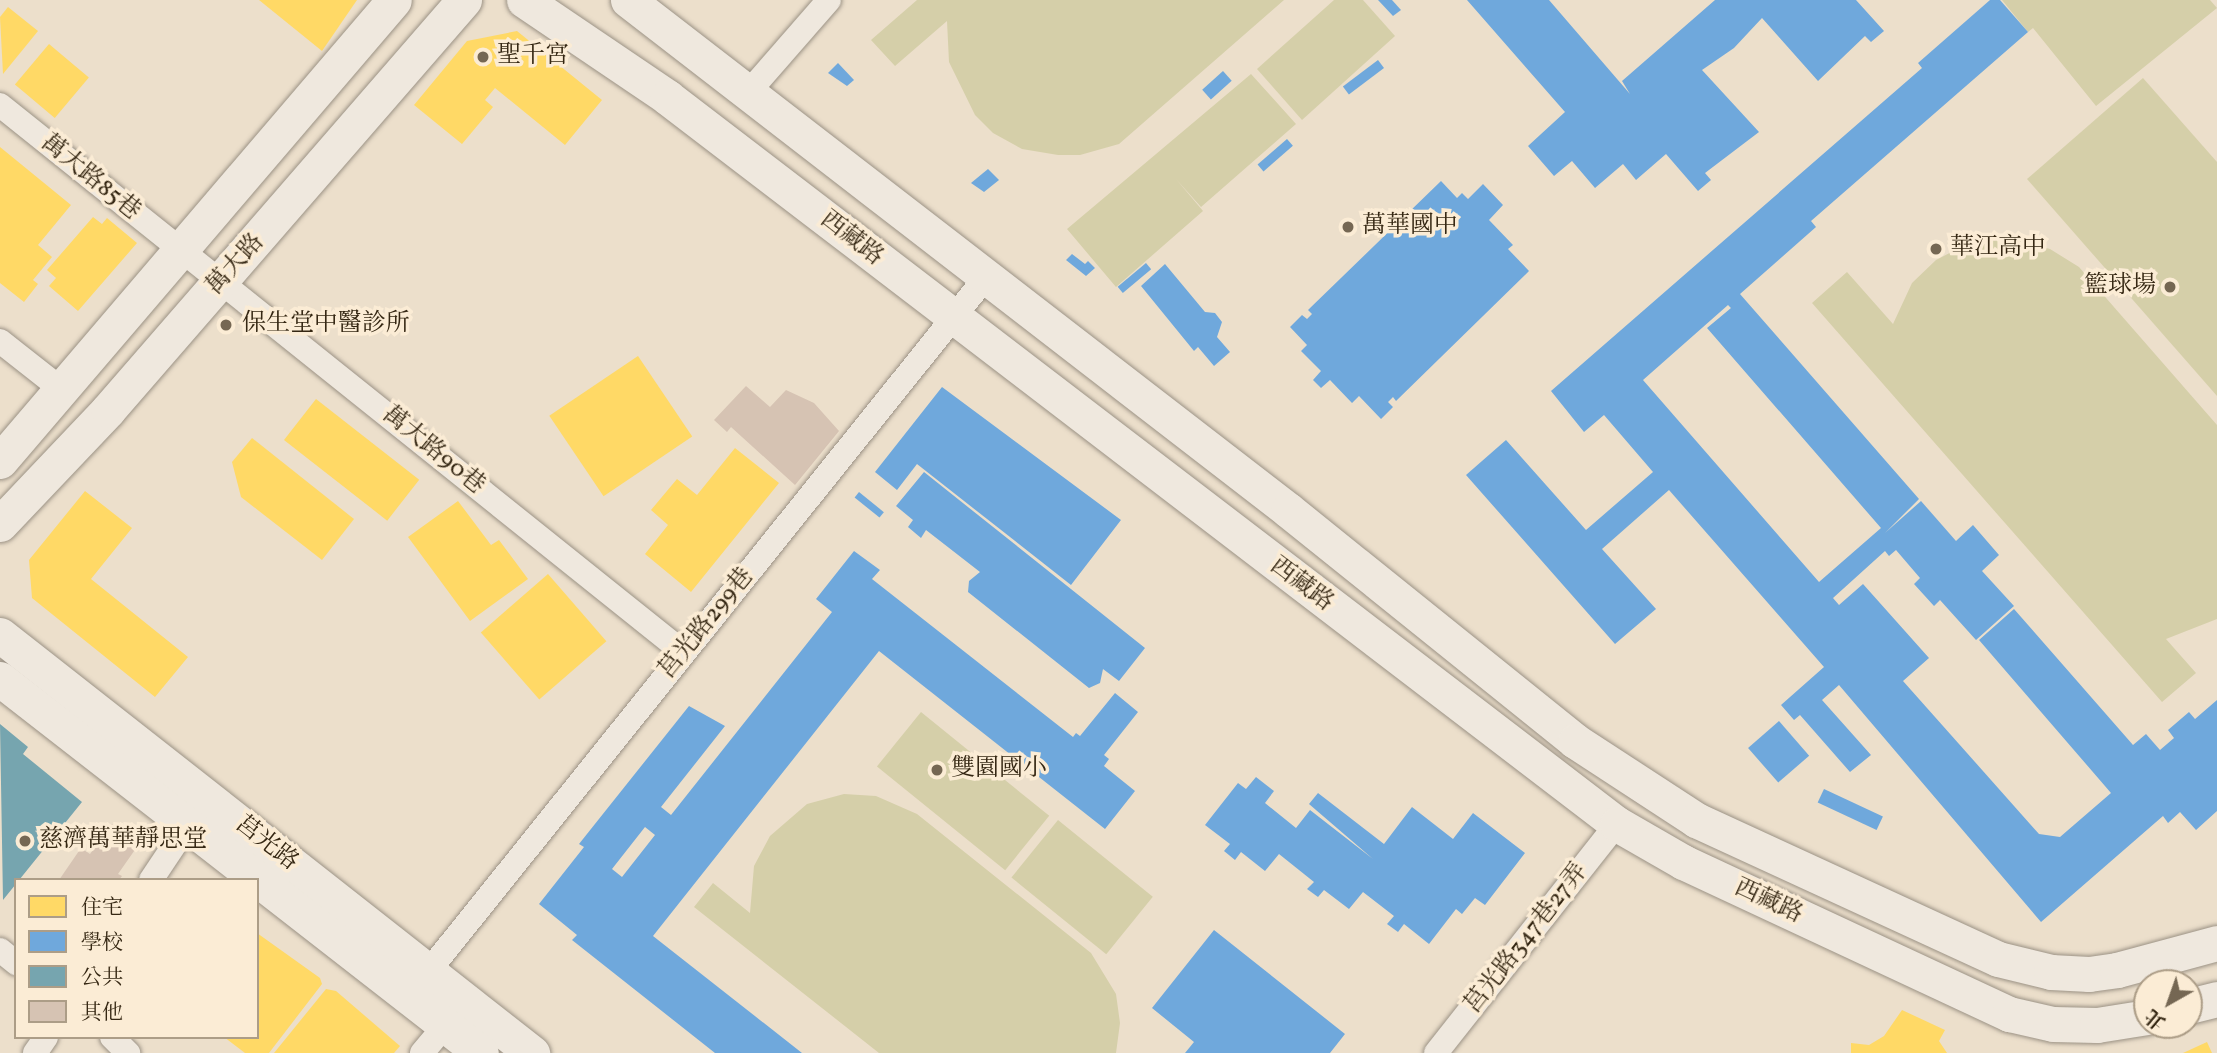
<!DOCTYPE html>
<meta charset="utf-8">
<style>
body{margin:0}
#map{position:relative;width:2217px;height:1053px;overflow:hidden;background:#ecdfcb;font-family:Vollkorn,"Noto Serif TC",serif}
div>[style]{position:absolute}
.green>*{inset:0;background:#d5cfa9;transform-origin:0 0}
.homes>*{inset:0;background:#ffd966;transform-origin:0 0}
.schools>*{inset:0;background:#6fa8dc;transform-origin:0 0}
.public>*{inset:0;background:#76a5af}
.building>*{inset:0;background:#d6c3b3}
.roads{filter:drop-shadow(0 0 2px #9b9285) drop-shadow(0 0 2px #9b9285)}
.street>*{height:24px;margin:-12px;padding:0 12px;transform-origin:12px;border-radius:12px;background:#efe8de}
.secondary>*{height:35px;margin:-17.5px;padding:0 17.5px;transform-origin:17.5px;border-radius:17.5px;background:#efe8de}
.dots>*{width:19px;height:19px;translate:-50% -50%;box-sizing:border-box;border:4px solid #fbecd5;border-radius:50%}
span{translate:-50% -50%;white-space:nowrap;text-align:center;line-height:1.15;-webkit-text-stroke:7px #fbecd5;paint-order:stroke}
.poi-label{font-size:24px;color:#352713}
.left{translate:0 -50%;text-align:left}
.right{translate:-100% -50%;text-align:right}
.street-label{font-size:24px;color:#352713}
.legend{position:absolute;left:14px;top:878px;width:245px;height:161px;box-sizing:border-box;background:#fbecd5;border:2px solid #ac9d87;margin:0;padding:9px 12px;list-style:none;font-size:21px;color:#352713}
.legend li{display:flex;align-items:center;gap:14px;height:35px}
.legend b{width:35px;border:2px solid #ac9d87}
.north{position:absolute;left:2133px;top:969px;width:70px;height:70px;box-sizing:border-box;background:#fbecd5;border:2px solid #ac9d87;border-radius:50%;rotate:220deg;font-size:19px;font-weight:700;line-height:28px;text-align:center;color:#352713}
.north::after{content:'';display:block;margin:auto;width:24px;height:32px;background:#756753;clip-path:polygon(50% 0,100% 100%,50% 72%,0 100%)}
</style>
<div id="map">
<div class="green">
<div style="clip-path:polygon(917px 0,1284px 0,1119px 144px,1080px 155px,1058px 155px,1022px 149px,993px 133px,975px 115px,949px 62px,947px 21px,895px 66px,871px 40px)"></div>
<div style="clip-path:polygon(1334px 0,1363px 0,1395px 36px,1302px 120px,1257px 69px)"></div>
<div style="clip-path:polygon(2002px 0,2210px 0,2217px 8px,2096px 106px,2033px 28px,2028px 32px)"></div>
<div style="clip-path:polygon(1251px 74px,1296px 124px,1201px 207px,1176px 179px,1203px 211px,1116px 287px,1067px 229px)"></div>
<div style="clip-path:polygon(2143px 78px,2217px 162px,2217px 396px,2027px 179px)"></div>
<div style="clip-path:polygon(2013px 239px,2050px 249px,2079px 267px,2217px 425px,2217px 619px,2166px 639px,2196px 673px,2162px 702px,1812px 303px,1847px 272px,1893px 324px,1912px 283px,1936px 260px,1969px 243px)"></div>
<div style="left:921px;top:712px;width:165px;height:70px;rotate:39deg"></div>
<div style="clip-path:polygon(844px 794px,876px 796px,917px 814px,1091px 953px,1116px 994px,1120px 1023px,1116px 1053px,879px 1053px,694px 907px,713px 883px,750px 913px,754px 866px,770px 836px,807px 804px)"></div>
<div style="left:1058px;top:820px;width:122px;height:74px;rotate:39deg"></div>
</div>
<div class="homes">
<div style="clip-path:polygon(259px 0,357px 0,322px 51px)"></div>
<div style="clip-path:polygon(8px 7px,38px 31px,3px 74px,0 17px)"></div>
<div style="clip-path:polygon(517px 31px,602px 100px,565px 145px,495px 88px,485px 100px,493px 107px,462px 144px,414px 105px,467px 41px)"></div>
<div style="left:49px;top:44px;width:52px;height:53px;rotate:40deg"></div>
<div style="clip-path:polygon(0 147px,71px 205px,38px 245px,52px 257px,33px 280px,38px 284px,24px 302px,0 283px)"></div>
<div style="clip-path:polygon(93px 217px,102px 224px,107px 218px,137px 243px,78px 311px,49px 286px,56px 278px,47px 270px)"></div>
<div style="left:638px;top:356px;width:97px;height:107px;rotate:56deg"></div>
<div style="left:316px;top:399px;width:131px;height:52px;rotate:38deg"></div>
<div style="clip-path:polygon(252px 438px,354px 519px,322px 560px,241px 497px,232px 462px)"></div>
<div style="clip-path:polygon(735px 448px,779px 483px,691px 592px,645px 554px,668px 525px,651px 510px,677px 479px,697px 495px)"></div>
<div style="clip-path:polygon(85px 491px,132px 528px,91px 579px,188px 657px,155px 697px,32px 598px,29px 560px)"></div>
<div style="clip-path:polygon(458px 501px,491px 545px,499px 540px,528px 579px,470px 621px,408px 537px)"></div>
<div style="left:548px;top:574px;width:89px;height:89px;rotate:49deg"></div>
<div style="clip-path:polygon(257px 933px,320px 978px,322px 984px,269px 1053px,245px 1053px,224px 1037px,257px 1037px)"></div>
<div style="clip-path:polygon(326px 989px,336px 991px,400px 1046px,394px 1053px,274px 1053px)"></div>
<div style="clip-path:polygon(1902px 1010px,1945px 1030px,1939px 1041px,1947px 1053px,1851px 1053px,1851px 1043px,1869px 1045px,1884px 1036px)"></div>
<div style="clip-path:polygon(2207px 1042px,2212px 1053px,2183px 1053px)"></div>
</div>
<div class="schools">
<div style="clip-path:polygon(1378px 0,1392px 0,1401px 10px,1393px 16px)"></div>
<div style="clip-path:polygon(1467px 0,1549px 0,1630px 94px,1622px 81px,1715px 0,1856px 0,1884px 31px,1871px 42px,1865px 36px,1818px 81px,1762px 18px,1734px 48px,1702px 70px,1759px 132px,1705px 173px,1711px 180px,1698px 191px,1666px 154px,1636px 180px,1623px 164px,1595px 188px,1572px 161px,1554px 176px,1528px 146px,1565px 112px)"></div>
<div style="clip-path:polygon(evenodd,1990px 0,2000px 0,2028px 32px,1811px 221px,1816px 227px,1740px 294px,1919px 499px,1885px 533px,1921px 501px,1956px 541px,1973px 525px,1999px 555px,1982px 571px,2014px 606px,1976px 640px,1940px 600px,1934px 606px,1914px 584px,1920px 578px,1896px 550px,1889px 556px,1885px 551px,1833px 598px,1839px 605px,1863px 584px,1929px 658px,1903px 681px,2039px 834px,2060px 837px,2111px 793px,1979px 640px,2014px 609px,2133px 745px,2146px 734px,2160px 750px,2174px 738px,2168px 730px,2189px 712px,2195px 719px,2217px 700px,2217px 811px,2196px 830px,2180px 812px,2168px 823px,2163px 816px,2041px 922px,1839px 685px,1822px 700px,1871px 755px,1850px 772px,1800px 715px,1794px 720px,1781px 705px,1824px 667px,1669px 490px,1602px 549px,1656px 609px,1615px 644px,1466px 475px,1506px 440px,1586px 530px,1653px 472px,1604px 415px,1584px 432px,1551px 391px,1922px 68px,1918px 63px,1990px 0,1728px 305px,1731px 308px,1707px 328px,1881px 528px,1819px 582px,1643px 380px,1728px 305px)"></div>
<div style="left:1378px;top:60px;width:10px;height:44px;rotate:53deg"></div>
<div style="clip-path:polygon(838px 63px,854px 80px,847px 86px,828px 73px)"></div>
<div style="left:1223px;top:71px;width:13px;height:28px;rotate:48deg"></div>
<div style="left:1287px;top:139px;width:9px;height:39px;rotate:49deg"></div>
<div style="clip-path:polygon(988px 169px,999px 180px,984px 192px,971px 183px)"></div>
<div style="clip-path:polygon(1441px 181px,1457px 198px,1462px 193px,1468px 199px,1483px 184px,1503px 205px,1489px 220px,1513px 245px,1508px 249px,1529px 271px,1396px 401px,1393px 397px,1388px 402px,1393px 407px,1381px 419px,1359px 396px,1352px 403px,1330px 380px,1321px 388px,1313px 380px,1321px 371px,1301px 351px,1307px 345px,1290px 327px,1302px 315px,1307px 319px,1312px 314px,1308px 310px)"></div>
<div style="clip-path:polygon(1072px 254px,1085px 264px,1088px 261px,1095px 268px,1086px 276px,1066px 260px)"></div>
<div style="left:1146px;top:263px;width:8px;height:37px;rotate:50deg"></div>
<div style="clip-path:polygon(1165px 264px,1205px 312px,1215px 313px,1222px 322px,1217px 337px,1230px 352px,1214px 366px,1198px 347px,1194px 351px,1141px 286px)"></div>
<div style="clip-path:polygon(942px 387px,1121px 520px,1071px 585px,917px 464px,897px 490px,875px 472px)"></div>
<div style="clip-path:polygon(924px 472px,1145px 648px,1119px 681px,1103px 669px,1100px 683px,1089px 688px,968px 592px,969px 581px,980px 572px,926px 530px,921px 538px,908px 527px,913px 520px,896px 506px)"></div>
<div style="left:859px;top:492px;width:32px;height:7px;rotate:39deg"></div>
<div style="clip-path:polygon(evenodd,854px 551px,880px 570px,872px 579px,1073px 737px,1076px 733px,1080px 736px,1115px 693px,1138px 712px,1104px 755px,1109px 759px,1104px 766px,1135px 791px,1105px 829px,879px 651px,653px 936px,802px 1053px,715px 1053px,572px 940px,577px 935px,539px 904px,584px 847px,579px 844px,689px 706px,725px 726px,661px 807px,671px 815px,832px 612px,816px 599px,854px 551px,645px 827px,655px 835px,622px 877px,612px 869px,645px 827px)"></div>
<div style="left:1779px;top:721px;width:46px;height:41px;rotate:49deg"></div>
<div style="clip-path:polygon(1256px 777px,1274px 791px,1265px 803px,1296px 828px,1310px 810px,1373px 859px,1309px 804px,1318px 793px,1384px 844px,1412px 807px,1453px 839px,1473px 813px,1525px 853px,1485px 905px,1475px 898px,1462px 914px,1456px 909px,1429px 944px,1404px 924px,1398px 932px,1387px 924px,1394px 916px,1363px 892px,1349px 909px,1324px 890px,1318px 897px,1307px 889px,1314px 882px,1279px 854px,1265px 871px,1241px 852px,1235px 860px,1224px 851px,1230px 844px,1205px 825px,1238px 783px,1246px 789px)"></div>
<div style="left:1824px;top:789px;width:65px;height:15px;rotate:25deg"></div>
<div style="clip-path:polygon(1214px 930px,1345px 1034px,1330px 1053px,1185px 1053px,1194px 1042px,1152px 1008px)"></div>
</div>
<div class="public">
<div style="clip-path:polygon(0 724px,28px 747px,23px 754px,82px 802px,3px 900px)"></div>
</div>
<div class="building">
<div style="clip-path:polygon(746px 386px,770px 407px,786px 390px,814px 403px,839px 431px,795px 485px,731px 427px,727px 432px,714px 420px)"></div>
<div style="clip-path:polygon(112px 824px,139px 844px,118px 874px,122px 876px,119px 880px,59px 880px,81px 848px,90px 854px)"></div>
</div>
<div class="roads">
<div class="street">
<div style="left:746px;top:95px;width:126px;rotate:-48.9deg"></div>
<div style="left:0;top:105px;width:876px;rotate:38.7deg"></div>
<div style="left:0;top:341px;width:78px;rotate:38.2deg"></div>
<div style="left:151px;top:880px;width:69px;rotate:-56.3deg"></div>
<div style="left:0;top:950px;width:21px;rotate:39deg"></div>
<div style="left:428px;top:972px;width:891px;rotate:-51.24deg"></div>
<div style="left:112px;top:1037px;width:23px;rotate:45deg"></div>
<div style="left:35px;top:1053px;width:19px;rotate:-55deg"></div>
<div style="left:422px;top:1053px;width:38px;rotate:-50deg"></div>
<div style="left:1436px;top:1053px;width:292px;rotate:-51.7deg"></div>
</div>
<div class="secondary">
<div style="left:524px;top:0;width:173px;rotate:34.1deg"></div>
<div style="left:667px;top:97px;width:1196px;rotate:37.43deg"></div>
<div style="left:1617px;top:824px;width:76px;rotate:29.9deg"></div>
<div style="left:1683px;top:862px;width:360px;rotate:25deg"></div>
<div style="left:2009px;top:1014px;width:45px;rotate:12.8deg"></div>
<div style="left:2053px;top:1024px;width:44px;rotate:1.3deg"></div>
<div style="left:2097px;top:1025px;width:51px;rotate:-9.1deg"></div>
<div style="left:628px;top:0;width:834px;rotate:37.69deg"></div>
<div style="left:1288px;top:510px;width:368px;rotate:38.8deg"></div>
<div style="left:1575px;top:741px;width:145px;rotate:33.1deg"></div>
<div style="left:1696px;top:820px;width:332px;rotate:24.7deg"></div>
<div style="left:1998px;top:959px;width:55px;rotate:13.8deg"></div>
<div style="left:2051px;top:972px;width:38px;rotate:3deg"></div>
<div style="left:2089px;top:974px;width:28px;rotate:-8deg"></div>
<div style="left:2117px;top:970px;width:104px;rotate:-15.1deg"></div>
<div style="left:0;top:461px;width:606px;rotate:-49.48deg"></div>
<div style="left:0;top:524px;width:157px;rotate:-46.5deg"></div>
<div style="left:108px;top:410px;width:543px;rotate:-49.03deg"></div>
<div style="left:0;top:635px;width:677px;rotate:38.16deg"></div>
<div style="left:0;top:679px;width:609px;rotate:37.87deg"></div>
<div style="left:2189px;top:1006px;width:29px;rotate:-14deg"></div>
</div>
</div>
<div class="dots">
<div style="left:483px;top:57px;background:#756753"></div>
<div style="left:1348px;top:227px;background:#756753"></div>
<div style="left:1936px;top:249px;background:#756753"></div>
<div style="left:2170px;top:287px;background:#756753"></div>
<div style="left:226px;top:325px;background:#756753"></div>
<div style="left:937px;top:770px;background:#756753"></div>
<div style="left:25px;top:841px;background:#756753"></div>
</div>
<div class="poi-label">
<span class="left" style="left:497px;top:57px">聖千宮</span>
<span class="left" style="left:1362px;top:227px">萬華國中</span>
<span class="left" style="left:1950px;top:249px">華江高中</span>
<span class="right" style="left:2156px;top:287px">籃球場</span>
<span class="left" style="left:242px;top:325px">保生堂中醫診所</span>
<span class="left" style="left:951px;top:770px">雙園國小</span>
<span class="left" style="left:39px;top:841px">慈濟萬華靜思堂</span>
</div>
<div class="street-label">
<span style="left:90px;top:178px;rotate:39deg">萬大路85巷</span>
<span style="left:851px;top:239px;rotate:38deg">西藏路</span>
<span style="left:236px;top:265px;rotate:-48deg">萬大路</span>
<span style="left:433px;top:451px;rotate:39deg">萬大路90巷</span>
<span style="left:1301px;top:585px;rotate:37deg">西藏路</span>
<span style="left:707px;top:624px;rotate:-51deg">莒光路299巷</span>
<span style="left:266px;top:844px;rotate:38deg">莒光路</span>
<span style="left:1768px;top:902px;rotate:25deg">西藏路</span>
<span style="left:1527px;top:939px;rotate:-52deg">莒光路347巷27弄</span>
</div>
<ul class="legend">
<li><b style="height:19px;background:#ffd966"></b>住宅</li>
<li><b style="height:19px;background:#6fa8dc"></b>學校</li>
<li><b style="height:19px;background:#76a5af"></b>公共</li>
<li><b style="height:19px;background:#d6c3b3"></b>其他</li>
</ul>
<div class="north">北</div>
</div>
